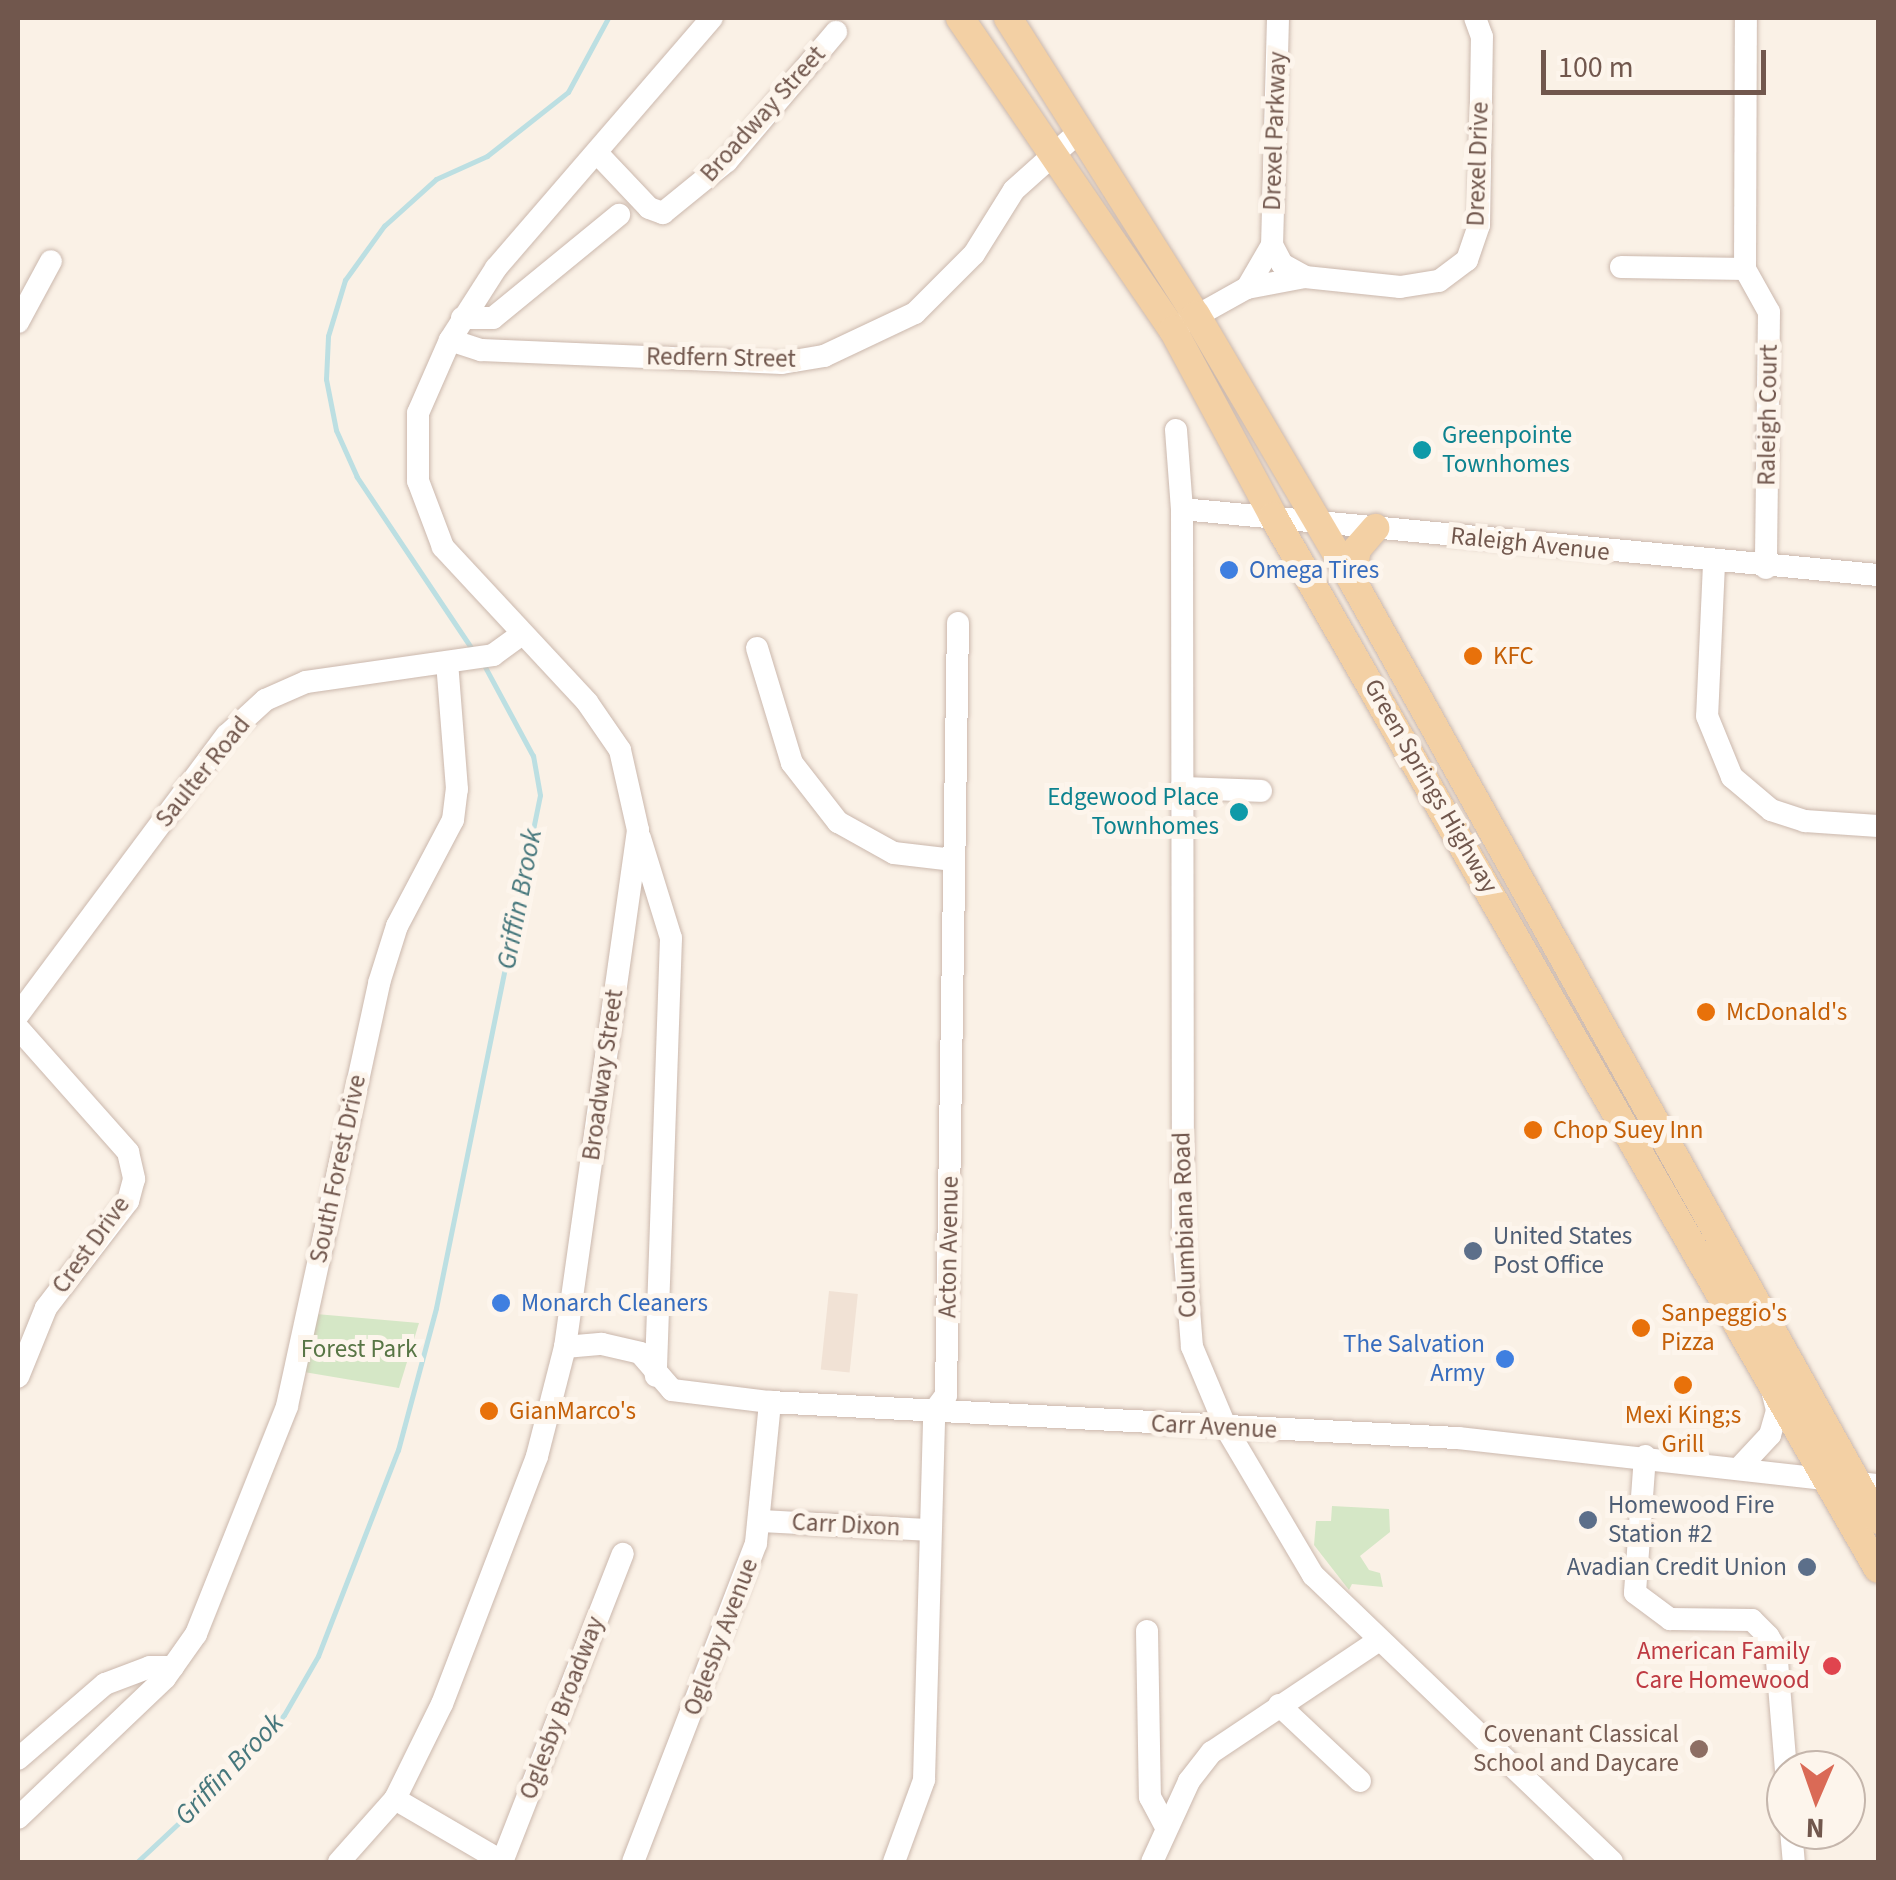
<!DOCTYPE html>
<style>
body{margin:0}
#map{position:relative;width:1896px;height:1880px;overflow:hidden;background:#faf1e6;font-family:"Source Sans 3",sans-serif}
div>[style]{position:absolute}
.residential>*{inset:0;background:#f1e2d5;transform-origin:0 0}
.green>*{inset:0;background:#d5e7c6}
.stream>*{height:5px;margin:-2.5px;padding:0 2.5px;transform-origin:2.5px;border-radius:2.5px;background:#bcdfe2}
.roads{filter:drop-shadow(0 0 2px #cbb8ad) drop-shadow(0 0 2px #cbb8ad)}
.minor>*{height:22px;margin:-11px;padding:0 11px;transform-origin:11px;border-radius:11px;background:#fff}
.major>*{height:28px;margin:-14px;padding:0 14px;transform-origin:14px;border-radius:14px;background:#f3d0a4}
.dots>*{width:28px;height:28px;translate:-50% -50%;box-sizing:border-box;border:5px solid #fdf5ec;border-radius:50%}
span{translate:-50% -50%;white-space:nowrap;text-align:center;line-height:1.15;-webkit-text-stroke:10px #fdf5ec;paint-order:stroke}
.street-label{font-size:25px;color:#71574d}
.culture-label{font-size:25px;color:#0d838f}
.left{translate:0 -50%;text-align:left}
.right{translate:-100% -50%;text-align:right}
.shop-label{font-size:25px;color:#366cbe}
.food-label{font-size:25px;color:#c56008}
.service-label{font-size:25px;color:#4e5e75}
.park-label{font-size:25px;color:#587646}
.health-label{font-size:25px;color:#be3a42}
.education-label{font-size:25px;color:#785e54}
.water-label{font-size:28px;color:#46777c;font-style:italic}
.frame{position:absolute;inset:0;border:20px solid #71574d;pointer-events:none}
.north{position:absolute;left:1766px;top:1750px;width:100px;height:100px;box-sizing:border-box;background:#fdf5ec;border:2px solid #c5b6ac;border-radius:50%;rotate:182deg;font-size:28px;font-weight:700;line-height:40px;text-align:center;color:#71574d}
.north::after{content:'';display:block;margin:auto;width:35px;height:45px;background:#da6a56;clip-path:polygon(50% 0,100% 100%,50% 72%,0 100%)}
.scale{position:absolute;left:1541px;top:50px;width:225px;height:45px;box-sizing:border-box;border:5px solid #71574d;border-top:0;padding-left:12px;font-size:30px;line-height:35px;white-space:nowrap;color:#71574d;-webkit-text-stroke:8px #fdf5ec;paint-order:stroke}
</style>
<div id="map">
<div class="residential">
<div style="left:829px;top:1291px;width:29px;height:79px;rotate:6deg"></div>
</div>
<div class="green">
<div style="clip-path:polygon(316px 1314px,419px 1323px,399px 1388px,304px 1372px)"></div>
<div style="clip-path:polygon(1332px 1506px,1389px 1509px,1390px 1532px,1360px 1556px,1369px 1570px,1380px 1573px,1383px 1587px,1352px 1584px,1349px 1590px,1314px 1545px,1316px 1521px,1331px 1521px)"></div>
</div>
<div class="stream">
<div style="left:474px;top:652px;width:211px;rotate:-123.8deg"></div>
<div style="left:357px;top:477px;width:51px;rotate:-114.1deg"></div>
<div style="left:336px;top:430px;width:52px;rotate:-101.1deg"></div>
<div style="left:326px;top:379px;width:43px;rotate:-87.3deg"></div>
<div style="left:328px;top:336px;width:59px;rotate:-73.1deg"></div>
<div style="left:345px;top:280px;width:67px;rotate:-54.2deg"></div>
<div style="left:384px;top:226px;width:70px;rotate:-42.1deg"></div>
<div style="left:436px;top:179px;width:56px;rotate:-24.3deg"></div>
<div style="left:487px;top:156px;width:103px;rotate:-38.3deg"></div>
<div style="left:568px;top:92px;width:84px;rotate:-61.6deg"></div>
<div style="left:137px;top:1862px;width:148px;rotate:-43.1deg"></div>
<div style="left:245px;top:1761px;width:60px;rotate:-49.7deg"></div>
<div style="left:284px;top:1715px;width:68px;rotate:-60deg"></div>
<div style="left:318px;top:1656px;width:221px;rotate:-68.8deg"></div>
<div style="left:398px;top:1450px;width:147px;rotate:-75deg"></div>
<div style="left:436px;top:1308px;width:523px;rotate:-78.54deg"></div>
<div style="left:540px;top:795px;width:40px;rotate:-100deg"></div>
<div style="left:533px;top:756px;width:103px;rotate:-118.3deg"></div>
</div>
<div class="roads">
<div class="minor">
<div style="left:1278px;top:18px;width:227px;rotate:91.5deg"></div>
<div style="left:1272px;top:245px;width:21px;rotate:62deg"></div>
<div style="left:1282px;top:264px;width:26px;rotate:29deg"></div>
<div style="left:1305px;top:277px;width:96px;rotate:6deg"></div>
<div style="left:1400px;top:287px;width:39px;rotate:-9deg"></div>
<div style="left:1439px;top:281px;width:35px;rotate:-37deg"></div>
<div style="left:1467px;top:260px;width:37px;rotate:-71deg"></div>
<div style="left:1479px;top:225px;width:188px;rotate:-89.1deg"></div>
<div style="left:1482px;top:37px;width:20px;rotate:-110deg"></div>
<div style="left:598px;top:154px;width:74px;rotate:46.6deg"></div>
<div style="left:649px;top:208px;width:15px;rotate:20deg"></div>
<div style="left:663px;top:213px;width:82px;rotate:-39.1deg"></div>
<div style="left:727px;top:161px;width:169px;rotate:-49.8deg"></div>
<div style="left:1621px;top:267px;width:124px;rotate:0.9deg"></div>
<div style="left:1745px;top:269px;width:49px;rotate:60.8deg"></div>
<div style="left:1769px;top:312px;width:256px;rotate:90.7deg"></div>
<div style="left:1745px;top:269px;width:251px;rotate:-89.8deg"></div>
<div style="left:1247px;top:288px;width:59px;rotate:-10.7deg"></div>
<div style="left:462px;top:318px;width:31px"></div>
<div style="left:493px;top:318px;width:163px;rotate:-39.3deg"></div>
<div style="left:18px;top:322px;width:69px;rotate:-61.6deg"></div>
<div style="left:1184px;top:323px;width:72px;rotate:-29.1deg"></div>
<div style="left:1247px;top:288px;width:50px;rotate:-59.8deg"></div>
<div style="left:450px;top:340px;width:33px;rotate:18deg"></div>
<div style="left:481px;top:350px;width:189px;rotate:2.4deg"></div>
<div style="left:670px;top:358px;width:112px;rotate:2.6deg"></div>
<div style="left:782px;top:363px;width:43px;rotate:-9.5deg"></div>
<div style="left:824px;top:356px;width:101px;rotate:-25.3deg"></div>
<div style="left:915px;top:313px;width:83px;rotate:-45deg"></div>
<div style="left:974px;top:254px;width:75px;rotate:-58deg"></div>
<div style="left:1014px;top:190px;width:90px;rotate:-41.8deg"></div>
<div style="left:1176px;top:430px;width:79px;rotate:85.7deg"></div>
<div style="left:1182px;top:509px;width:726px;rotate:89.92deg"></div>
<div style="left:1183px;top:1235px;width:112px;rotate:85.4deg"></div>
<div style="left:1192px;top:1347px;width:88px;rotate:67.2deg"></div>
<div style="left:1226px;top:1428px;width:171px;rotate:59.4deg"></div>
<div style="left:1313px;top:1575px;width:414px;rotate:43.8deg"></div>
<div style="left:1182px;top:509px;width:699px;rotate:5.42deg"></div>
<div style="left:1714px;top:564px;width:152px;rotate:92.6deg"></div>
<div style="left:1707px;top:716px;width:66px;rotate:67.7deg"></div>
<div style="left:1732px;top:777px;width:51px;rotate:40.2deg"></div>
<div style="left:1771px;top:810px;width:36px;rotate:18deg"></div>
<div style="left:1805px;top:821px;width:73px;rotate:3.9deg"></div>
<div style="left:757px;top:648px;width:120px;rotate:73.1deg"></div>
<div style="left:792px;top:763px;width:75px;rotate:52.1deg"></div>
<div style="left:838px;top:822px;width:64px;rotate:29deg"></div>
<div style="left:894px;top:853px;width:60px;rotate:6.7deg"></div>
<div style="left:1181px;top:788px;width:80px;rotate:2.1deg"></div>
<div style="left:640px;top:838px;width:105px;rotate:72.8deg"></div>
<div style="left:671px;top:938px;width:438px;rotate:92deg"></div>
<div style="left:18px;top:1015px;width:349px;rotate:-53.3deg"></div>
<div style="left:227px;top:735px;width:52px;rotate:-42.6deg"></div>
<div style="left:265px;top:700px;width:45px;rotate:-23.7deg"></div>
<div style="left:306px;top:682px;width:189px;rotate:-8.2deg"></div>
<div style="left:493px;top:655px;width:36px;rotate:-36deg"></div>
<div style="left:18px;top:1028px;width:166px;rotate:48.4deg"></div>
<div style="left:128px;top:1152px;width:28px;rotate:77deg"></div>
<div style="left:134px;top:1179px;width:23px;rotate:105deg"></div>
<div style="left:128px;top:1201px;width:135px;rotate:127.5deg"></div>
<div style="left:46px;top:1308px;width:74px;rotate:112.1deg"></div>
<div style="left:565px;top:1347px;width:37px;rotate:-5deg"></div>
<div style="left:602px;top:1344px;width:39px;rotate:13deg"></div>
<div style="left:640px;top:1353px;width:49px;rotate:49.1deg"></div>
<div style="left:672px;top:1390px;width:99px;rotate:7deg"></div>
<div style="left:770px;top:1402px;width:689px;rotate:3deg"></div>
<div style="left:1458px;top:1438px;width:423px;rotate:6.4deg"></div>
<div style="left:1645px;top:1456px;width:137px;rotate:94.2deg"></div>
<div style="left:1635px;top:1593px;width:44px;rotate:36.6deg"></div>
<div style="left:1670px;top:1619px;width:82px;rotate:0.7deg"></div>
<div style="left:1752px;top:1620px;width:23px;rotate:45deg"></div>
<div style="left:1768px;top:1636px;width:15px;rotate:58deg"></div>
<div style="left:1776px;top:1649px;width:121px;rotate:85.3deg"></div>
<div style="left:1742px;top:1465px;width:41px;rotate:-47deg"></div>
<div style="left:1770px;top:1435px;width:26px;rotate:-74deg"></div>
<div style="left:1777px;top:1410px;width:21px;rotate:-104deg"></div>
<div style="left:763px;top:1521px;width:167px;rotate:3.1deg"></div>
<div style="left:1147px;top:1631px;width:166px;rotate:89deg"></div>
<div style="left:1150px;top:1797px;width:34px;rotate:62deg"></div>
<div style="left:1279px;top:1705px;width:111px;rotate:43.2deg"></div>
<div style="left:18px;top:1759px;width:115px;rotate:-40.8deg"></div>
<div style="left:105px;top:1684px;width:48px;rotate:-20.7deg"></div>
<div style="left:150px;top:1667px;width:23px"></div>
<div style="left:395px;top:1799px;width:125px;rotate:30.3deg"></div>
<div style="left:18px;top:1818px;width:203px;rotate:-43.6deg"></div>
<div style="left:165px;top:1678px;width:54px;rotate:-54.8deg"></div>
<div style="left:196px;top:1634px;width:245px;rotate:-68.2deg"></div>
<div style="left:287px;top:1406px;width:433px;rotate:-77.7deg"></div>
<div style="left:379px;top:983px;width:60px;rotate:-72.5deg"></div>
<div style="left:397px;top:926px;width:120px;rotate:-62.2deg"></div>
<div style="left:453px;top:820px;width:31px;rotate:-83deg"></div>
<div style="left:457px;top:789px;width:126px;rotate:-94.5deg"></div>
<div style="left:1791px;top:1830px;width:32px;rotate:85deg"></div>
<div style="left:339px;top:1862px;width:84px;rotate:-48.4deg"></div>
<div style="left:395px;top:1799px;width:106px;rotate:-63.7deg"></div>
<div style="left:442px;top:1704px;width:266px;rotate:-69deg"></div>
<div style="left:537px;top:1456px;width:113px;rotate:-75.6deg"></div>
<div style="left:565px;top:1347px;width:522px;rotate:-81.96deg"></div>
<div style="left:638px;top:830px;width:82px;rotate:-102.7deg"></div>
<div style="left:620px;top:750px;width:58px;rotate:-124.5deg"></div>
<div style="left:587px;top:702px;width:212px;rotate:-132.9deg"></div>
<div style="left:443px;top:547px;width:71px;rotate:-110.7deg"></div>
<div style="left:418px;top:481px;width:68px;rotate:-90deg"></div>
<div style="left:418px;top:413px;width:80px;rotate:-66.3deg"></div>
<div style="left:450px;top:340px;width:85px;rotate:-57.4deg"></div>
<div style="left:496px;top:268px;width:330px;rotate:-49.2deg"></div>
<div style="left:502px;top:1862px;width:331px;rotate:-68.6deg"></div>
<div style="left:633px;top:1862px;width:342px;rotate:-68.9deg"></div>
<div style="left:756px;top:1543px;width:142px;rotate:-84.3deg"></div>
<div style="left:894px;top:1862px;width:87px;rotate:-69.9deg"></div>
<div style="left:924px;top:1780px;width:369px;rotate:-88.4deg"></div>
<div style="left:934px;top:1411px;width:20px;rotate:-53deg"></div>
<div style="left:946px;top:1395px;width:772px;rotate:-89.11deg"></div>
<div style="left:1152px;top:1862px;width:89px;rotate:-65.4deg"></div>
<div style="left:1189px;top:1781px;width:37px;rotate:-52deg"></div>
<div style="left:1212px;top:1752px;width:200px;rotate:-33.8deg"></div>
</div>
<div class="major">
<div style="left:960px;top:18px;width:378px;rotate:55.7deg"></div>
<div style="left:1173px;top:330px;width:211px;rotate:61.7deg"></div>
<div style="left:1273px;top:516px;width:1214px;rotate:60.12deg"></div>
<div style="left:1008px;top:18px;width:352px;rotate:57.7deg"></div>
<div style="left:1196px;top:315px;width:308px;rotate:59.5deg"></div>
<div style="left:1352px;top:580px;width:1077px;rotate:60.77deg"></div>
<div style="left:1352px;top:580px;width:31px;rotate:-81deg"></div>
<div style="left:1357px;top:549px;width:28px;rotate:-49deg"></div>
</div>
</div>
<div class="dots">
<div style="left:1422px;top:450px;background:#0f9aa8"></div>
<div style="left:1229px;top:570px;background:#3f7fe0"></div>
<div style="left:1473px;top:656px;background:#e8710a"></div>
<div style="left:1239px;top:812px;background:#0f9aa8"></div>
<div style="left:1706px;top:1012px;background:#e8710a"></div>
<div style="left:1533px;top:1130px;background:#e8710a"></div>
<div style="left:1473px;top:1251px;background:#5c6f8a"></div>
<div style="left:501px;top:1303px;background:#3f7fe0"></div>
<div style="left:1641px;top:1328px;background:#e8710a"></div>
<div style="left:1505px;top:1359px;background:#3f7fe0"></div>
<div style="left:1683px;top:1385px;background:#e8710a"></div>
<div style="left:489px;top:1411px;background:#e8710a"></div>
<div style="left:1588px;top:1520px;background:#5c6f8a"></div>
<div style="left:1807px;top:1567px;background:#5c6f8a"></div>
<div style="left:1832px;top:1666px;background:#e0444e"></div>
<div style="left:1699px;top:1749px;background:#8d6e63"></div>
</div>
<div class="street-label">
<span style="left:763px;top:114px;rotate:-48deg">Broadway Street</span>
<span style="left:1275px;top:131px;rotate:-88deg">Drexel Parkway</span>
<span style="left:1478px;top:164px;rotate:-88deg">Drexel Drive</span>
<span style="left:721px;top:358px;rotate:1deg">Redfern Street</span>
<span style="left:1768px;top:415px;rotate:-89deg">Raleigh Court</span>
<span style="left:1530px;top:544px;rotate:6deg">Raleigh Avenue</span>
<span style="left:203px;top:772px;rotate:-51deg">Saulter Road</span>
<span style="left:1431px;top:786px;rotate:60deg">Green Springs Highway</span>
<span style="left:603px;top:1075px;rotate:-82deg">Broadway Street</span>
<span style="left:338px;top:1169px;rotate:-78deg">South Forest Drive</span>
<span style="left:1185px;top:1225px;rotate:-92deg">Columbiana Road</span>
<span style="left:91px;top:1245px;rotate:-54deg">Crest Drive</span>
<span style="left:949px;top:1247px;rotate:-89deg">Acton Avenue</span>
<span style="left:1214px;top:1427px;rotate:3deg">Carr Avenue</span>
<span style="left:846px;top:1525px;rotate:3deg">Carr Dixon</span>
<span style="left:721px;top:1637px;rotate:-69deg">Oglesby Avenue</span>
<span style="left:562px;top:1708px;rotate:-69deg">Oglesby Broadway</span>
</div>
<div class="culture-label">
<span class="left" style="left:1442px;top:450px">Greenpointe<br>Townhomes</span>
<span class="right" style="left:1219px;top:812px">Edgewood Place<br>Townhomes</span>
</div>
<div class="shop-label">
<span class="left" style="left:1249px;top:570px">Omega Tires</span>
<span class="left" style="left:521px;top:1303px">Monarch Cleaners</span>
<span class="right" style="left:1485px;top:1359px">The Salvation<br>Army</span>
</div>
<div class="food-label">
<span class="left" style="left:1493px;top:656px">KFC</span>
<span class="left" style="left:1726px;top:1012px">McDonald's</span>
<span class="left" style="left:1553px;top:1130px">Chop Suey Inn</span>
<span class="left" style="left:1661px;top:1328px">Sanpeggio's<br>Pizza</span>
<span class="left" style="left:509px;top:1411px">GianMarco's</span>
<span style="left:1683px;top:1430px">Mexi King;s<br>Grill</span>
</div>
<div class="service-label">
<span class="left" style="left:1493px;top:1251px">United States<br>Post Office</span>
<span class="left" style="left:1608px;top:1520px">Homewood Fire<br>Station #2</span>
<span class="right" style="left:1787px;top:1567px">Avadian Credit Union</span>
</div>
<div class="park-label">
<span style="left:359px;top:1349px">Forest Park</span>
</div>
<div class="health-label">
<span class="right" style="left:1810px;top:1666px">American Family<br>Care Homewood</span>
</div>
<div class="education-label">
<span class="right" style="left:1679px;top:1749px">Covenant Classical<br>School and Daycare</span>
</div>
<div class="water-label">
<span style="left:519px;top:899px;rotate:-79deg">Griffin Brook</span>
<span style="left:229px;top:1769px;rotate:-46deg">Griffin Brook</span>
</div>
<div class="frame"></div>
<div class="north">N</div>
<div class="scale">100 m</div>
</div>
